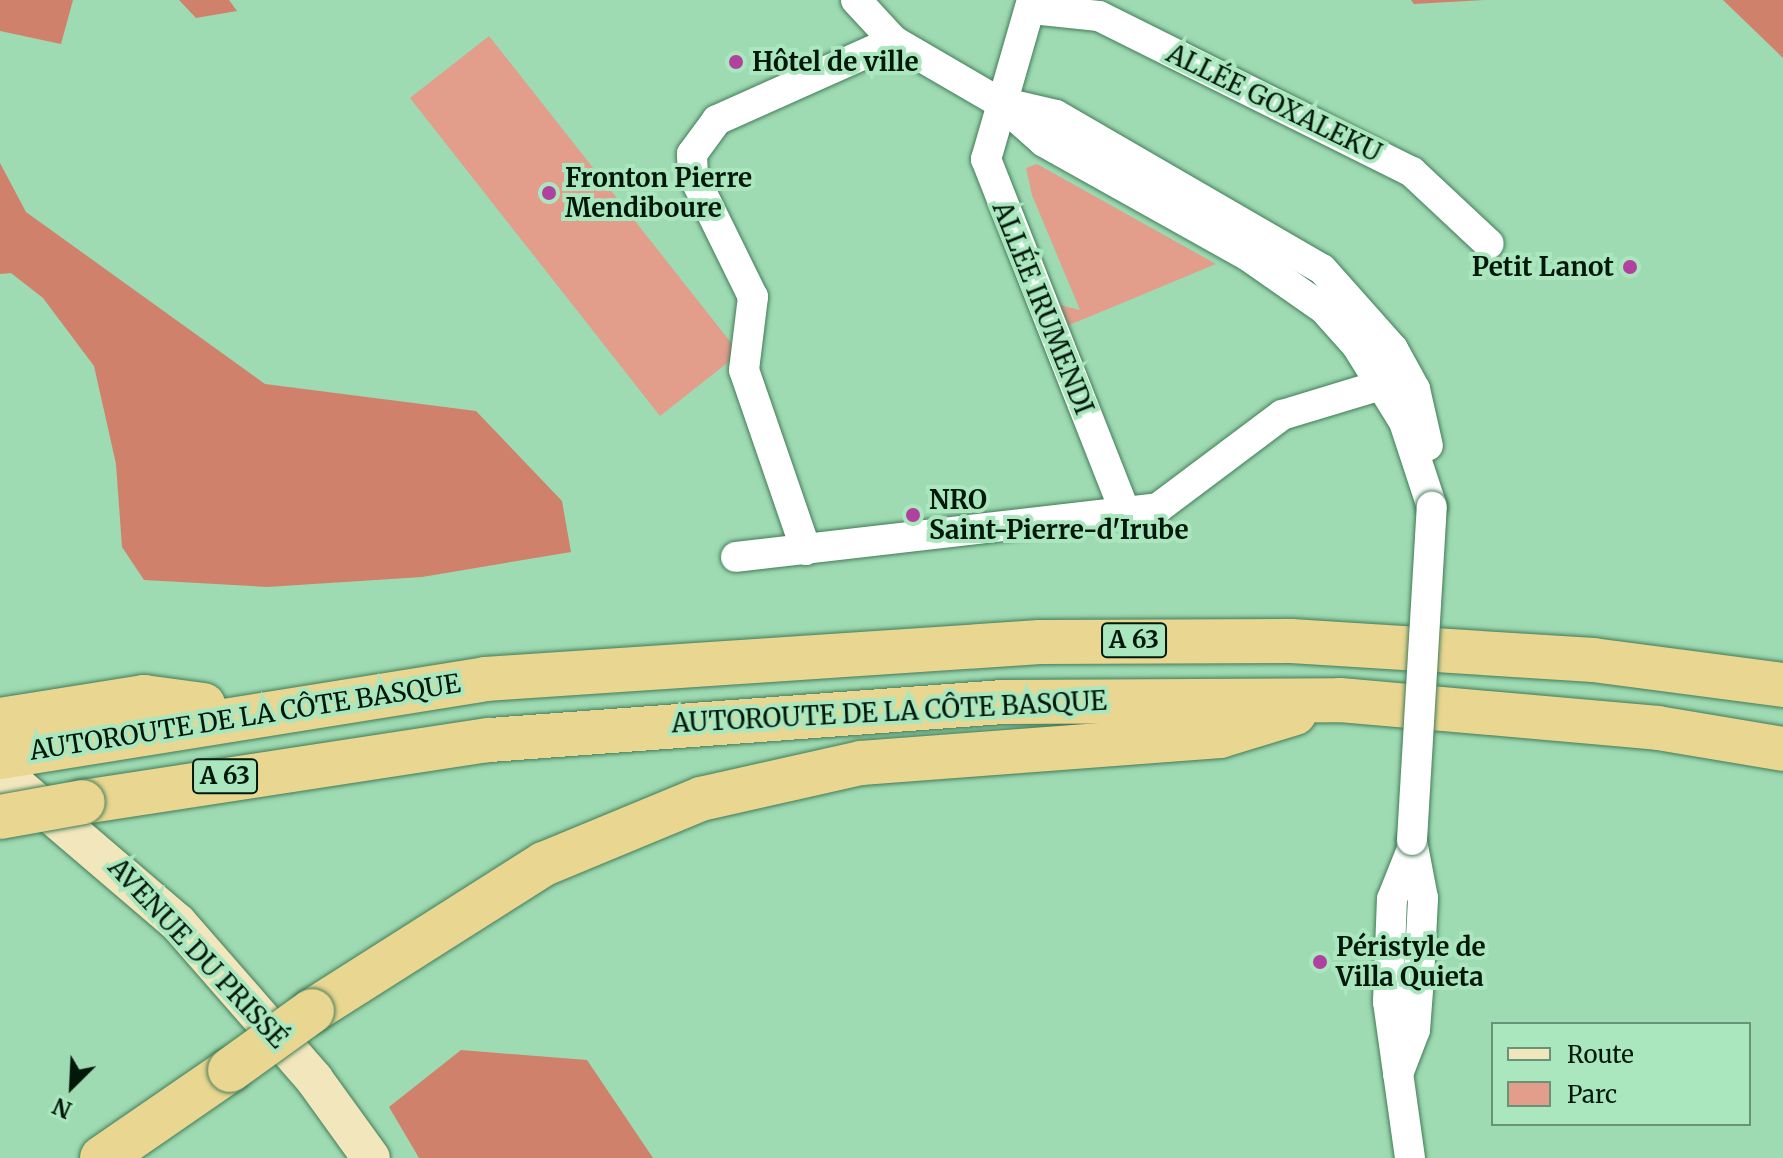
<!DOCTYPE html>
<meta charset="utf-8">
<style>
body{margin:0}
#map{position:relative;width:1783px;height:1158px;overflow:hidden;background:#9edab2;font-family:Merriweather,serif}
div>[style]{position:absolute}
.green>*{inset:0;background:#e29d8b}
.forest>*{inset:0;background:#d0816c}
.roads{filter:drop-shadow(0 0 2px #437c59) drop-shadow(0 0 2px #437c59)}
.minor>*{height:30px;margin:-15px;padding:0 15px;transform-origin:15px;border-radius:15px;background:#fff}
.major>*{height:38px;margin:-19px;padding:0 19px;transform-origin:19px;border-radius:19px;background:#f2e6bc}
.highway>*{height:44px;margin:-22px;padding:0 22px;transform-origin:22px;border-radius:22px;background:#e9d690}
.bridges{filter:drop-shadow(0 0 2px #437c59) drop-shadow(0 0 2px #437c59)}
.minor-bridge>*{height:30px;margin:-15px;padding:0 15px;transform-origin:15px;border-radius:15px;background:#fff}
.highway-bridge>*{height:44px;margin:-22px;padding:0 22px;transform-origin:22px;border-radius:22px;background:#e9d690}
.dots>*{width:22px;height:22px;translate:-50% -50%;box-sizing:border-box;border:4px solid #aae7bf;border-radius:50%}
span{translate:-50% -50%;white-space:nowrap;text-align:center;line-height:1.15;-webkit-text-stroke:8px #aae7bf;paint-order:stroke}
.shield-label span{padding:2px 6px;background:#aae7bf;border:2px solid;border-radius:6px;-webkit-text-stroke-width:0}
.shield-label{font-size:24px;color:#02180a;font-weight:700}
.poi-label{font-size:26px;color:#02180a;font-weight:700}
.left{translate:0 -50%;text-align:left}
.right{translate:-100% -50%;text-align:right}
.street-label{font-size:26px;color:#02180a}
.legend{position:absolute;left:1491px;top:1022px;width:260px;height:104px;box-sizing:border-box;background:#aae7bf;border:2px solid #679477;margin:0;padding:10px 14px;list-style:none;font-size:24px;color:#02180a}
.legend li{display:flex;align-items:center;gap:16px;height:40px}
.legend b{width:40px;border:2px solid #679477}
.north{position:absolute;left:32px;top:1046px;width:80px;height:80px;-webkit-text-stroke:6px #aae7bf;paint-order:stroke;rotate:204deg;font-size:22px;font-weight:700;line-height:32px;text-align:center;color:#02180a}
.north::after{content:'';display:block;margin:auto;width:28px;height:36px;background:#02180a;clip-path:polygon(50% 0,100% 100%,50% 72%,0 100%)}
</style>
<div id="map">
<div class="green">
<div style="clip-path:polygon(489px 36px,732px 344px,731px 360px,660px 416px,410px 98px)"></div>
<div style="clip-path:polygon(1037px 164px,1216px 264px,1062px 328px,1052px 303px,1080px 310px,1032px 195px,1026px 168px)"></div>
</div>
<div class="forest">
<div style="clip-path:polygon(0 0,73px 0,61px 44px,0 31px)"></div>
<div style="clip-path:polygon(179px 0,229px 0,237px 11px,196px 18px)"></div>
<div style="clip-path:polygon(1411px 0,1484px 0,1414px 4px)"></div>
<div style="clip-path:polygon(1723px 0,1783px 0,1783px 58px)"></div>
<div style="clip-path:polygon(0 163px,26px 212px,265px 384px,476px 411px,562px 501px,571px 552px,422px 577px,267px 587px,144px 580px,122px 547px,116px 464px,94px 366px,43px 298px,11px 273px,0 274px)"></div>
<div style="clip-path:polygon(461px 1050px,587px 1060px,653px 1158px,419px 1158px,389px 1107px)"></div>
</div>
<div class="roads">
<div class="minor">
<div style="left:856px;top:0;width:56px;rotate:47.2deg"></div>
<div style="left:894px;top:41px;width:121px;rotate:30.2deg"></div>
<div style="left:999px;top:102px;width:60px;rotate:41.6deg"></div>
<div style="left:1044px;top:142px;width:234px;rotate:29.2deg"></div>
<div style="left:1248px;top:256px;width:93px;rotate:34.9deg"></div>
<div style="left:1324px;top:309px;width:50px;rotate:48.3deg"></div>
<div style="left:1357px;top:346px;width:89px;rotate:58.3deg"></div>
<div style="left:1404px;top:422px;width:89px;rotate:71.8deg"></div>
<div style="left:1032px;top:0;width:166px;rotate:106.1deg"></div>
<div style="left:986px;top:159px;width:377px;rotate:68.5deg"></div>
<div style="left:1032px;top:9px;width:67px;rotate:6deg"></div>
<div style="left:1099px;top:16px;width:350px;rotate:26.5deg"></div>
<div style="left:1412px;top:172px;width:105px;rotate:43.1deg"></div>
<div style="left:1005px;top:103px;width:52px;rotate:13.2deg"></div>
<div style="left:1056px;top:115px;width:307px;rotate:30.1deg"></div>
<div style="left:1322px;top:269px;width:107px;rotate:48.4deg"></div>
<div style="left:1393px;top:349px;width:46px;rotate:61.2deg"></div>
<div style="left:1415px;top:389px;width:58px;rotate:77.2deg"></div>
<div style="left:806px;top:550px;width:190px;rotate:-109deg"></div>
<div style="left:744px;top:370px;width:74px;rotate:-83deg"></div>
<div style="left:753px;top:297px;width:136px;rotate:-116.2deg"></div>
<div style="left:693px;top:175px;width:21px;rotate:-93deg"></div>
<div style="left:692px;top:154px;width:42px;rotate:-53.7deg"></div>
<div style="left:717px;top:120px;width:194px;rotate:-24.1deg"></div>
<div style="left:736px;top:557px;width:425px;rotate:-6.6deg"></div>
<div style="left:1158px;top:508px;width:155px;rotate:-36.9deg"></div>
<div style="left:1282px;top:415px;width:103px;rotate:-16.9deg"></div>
<div style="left:1381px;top:385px;width:38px;rotate:-72deg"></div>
<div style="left:1398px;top:1074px;width:47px;rotate:-68.9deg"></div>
<div style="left:1415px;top:1030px;width:52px;rotate:-85.6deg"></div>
<div style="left:1419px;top:978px;width:80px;rotate:-87.1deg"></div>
<div style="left:1423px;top:898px;width:58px;rotate:-100.9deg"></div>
<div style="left:1410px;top:1158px;width:158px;rotate:-98deg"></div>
<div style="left:1388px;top:1002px;width:103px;rotate:-87.8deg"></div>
<div style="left:1392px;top:899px;width:54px;rotate:-68.2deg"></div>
</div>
<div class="major">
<div style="left:0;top:771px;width:234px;rotate:40.5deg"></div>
<div style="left:178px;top:923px;width:207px;rotate:48.9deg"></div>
<div style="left:314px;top:1079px;width:97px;rotate:54.2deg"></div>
</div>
<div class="highway">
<div style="left:0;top:720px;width:146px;rotate:-9.1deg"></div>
<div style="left:144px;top:697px;width:60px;rotate:7.7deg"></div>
<div style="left:0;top:757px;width:491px;rotate:-9.1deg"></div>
<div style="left:485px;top:679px;width:556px;rotate:-3.81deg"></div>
<div style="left:1040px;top:642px;width:251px;rotate:-0.2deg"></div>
<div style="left:1291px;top:641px;width:303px;rotate:3.6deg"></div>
<div style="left:1593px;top:660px;width:192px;rotate:7.5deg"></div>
<div style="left:83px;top:802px;width:412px;rotate:-8.7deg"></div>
<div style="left:490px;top:740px;width:513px;rotate:-4.24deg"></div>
<div style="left:1002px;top:702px;width:338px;rotate:-0.3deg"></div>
<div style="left:1340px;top:700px;width:319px;rotate:5deg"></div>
<div style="left:1658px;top:728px;width:127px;rotate:9.5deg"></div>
<div style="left:312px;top:1011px;width:275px;rotate:-32.4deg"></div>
<div style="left:544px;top:864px;width:170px;rotate:-22.5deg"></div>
<div style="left:701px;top:799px;width:164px;rotate:-12.7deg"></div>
<div style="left:861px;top:763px;width:360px;rotate:-4.3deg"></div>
<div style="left:1220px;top:736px;width:78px;rotate:-17deg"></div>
<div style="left:102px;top:1158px;width:155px;rotate:-34.5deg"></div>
</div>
</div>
<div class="bridges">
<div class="minor-bridge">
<div style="left:1412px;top:840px;width:334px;rotate:-86.6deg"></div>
</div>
<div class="highway-bridge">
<div style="left:0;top:817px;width:84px;rotate:-10.2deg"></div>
<div style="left:230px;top:1070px;width:101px;rotate:-35.7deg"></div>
</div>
</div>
<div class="dots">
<div style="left:736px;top:62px;background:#b1419e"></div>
<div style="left:549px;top:193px;background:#b1419e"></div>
<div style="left:1630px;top:267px;background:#b1419e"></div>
<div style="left:913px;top:515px;background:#b1419e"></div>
<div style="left:1320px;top:962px;background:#b1419e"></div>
</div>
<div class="shield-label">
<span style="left:1134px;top:640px">A 63</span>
<span style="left:225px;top:776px">A 63</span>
</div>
<div class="poi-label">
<span class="left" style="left:752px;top:62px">Hôtel de ville</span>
<span class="left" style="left:565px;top:193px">Fronton Pierre<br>Mendiboure</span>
<span class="right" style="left:1614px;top:267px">Petit Lanot</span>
<span class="left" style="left:929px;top:515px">NRO<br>Saint-Pierre-d'Irube</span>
<span class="left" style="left:1336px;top:962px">Péristyle de<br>Villa Quieta</span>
</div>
<div class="street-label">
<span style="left:1274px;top:103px;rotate:26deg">ALLÉE GOXALEKU</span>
<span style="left:1043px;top:308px;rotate:68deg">ALLÉE IRUMENDI</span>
<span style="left:889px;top:712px;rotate:-3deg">AUTOROUTE DE LA CÔTE BASQUE</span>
<span style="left:245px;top:717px;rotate:-9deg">AUTOROUTE DE LA CÔTE BASQUE</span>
<span style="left:198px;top:953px;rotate:47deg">AVENUE DU PRISSÉ</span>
</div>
<ul class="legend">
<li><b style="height:10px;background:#f2e6bc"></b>Route</li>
<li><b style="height:22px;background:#e29d8b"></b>Parc</li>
</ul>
<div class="north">N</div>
</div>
